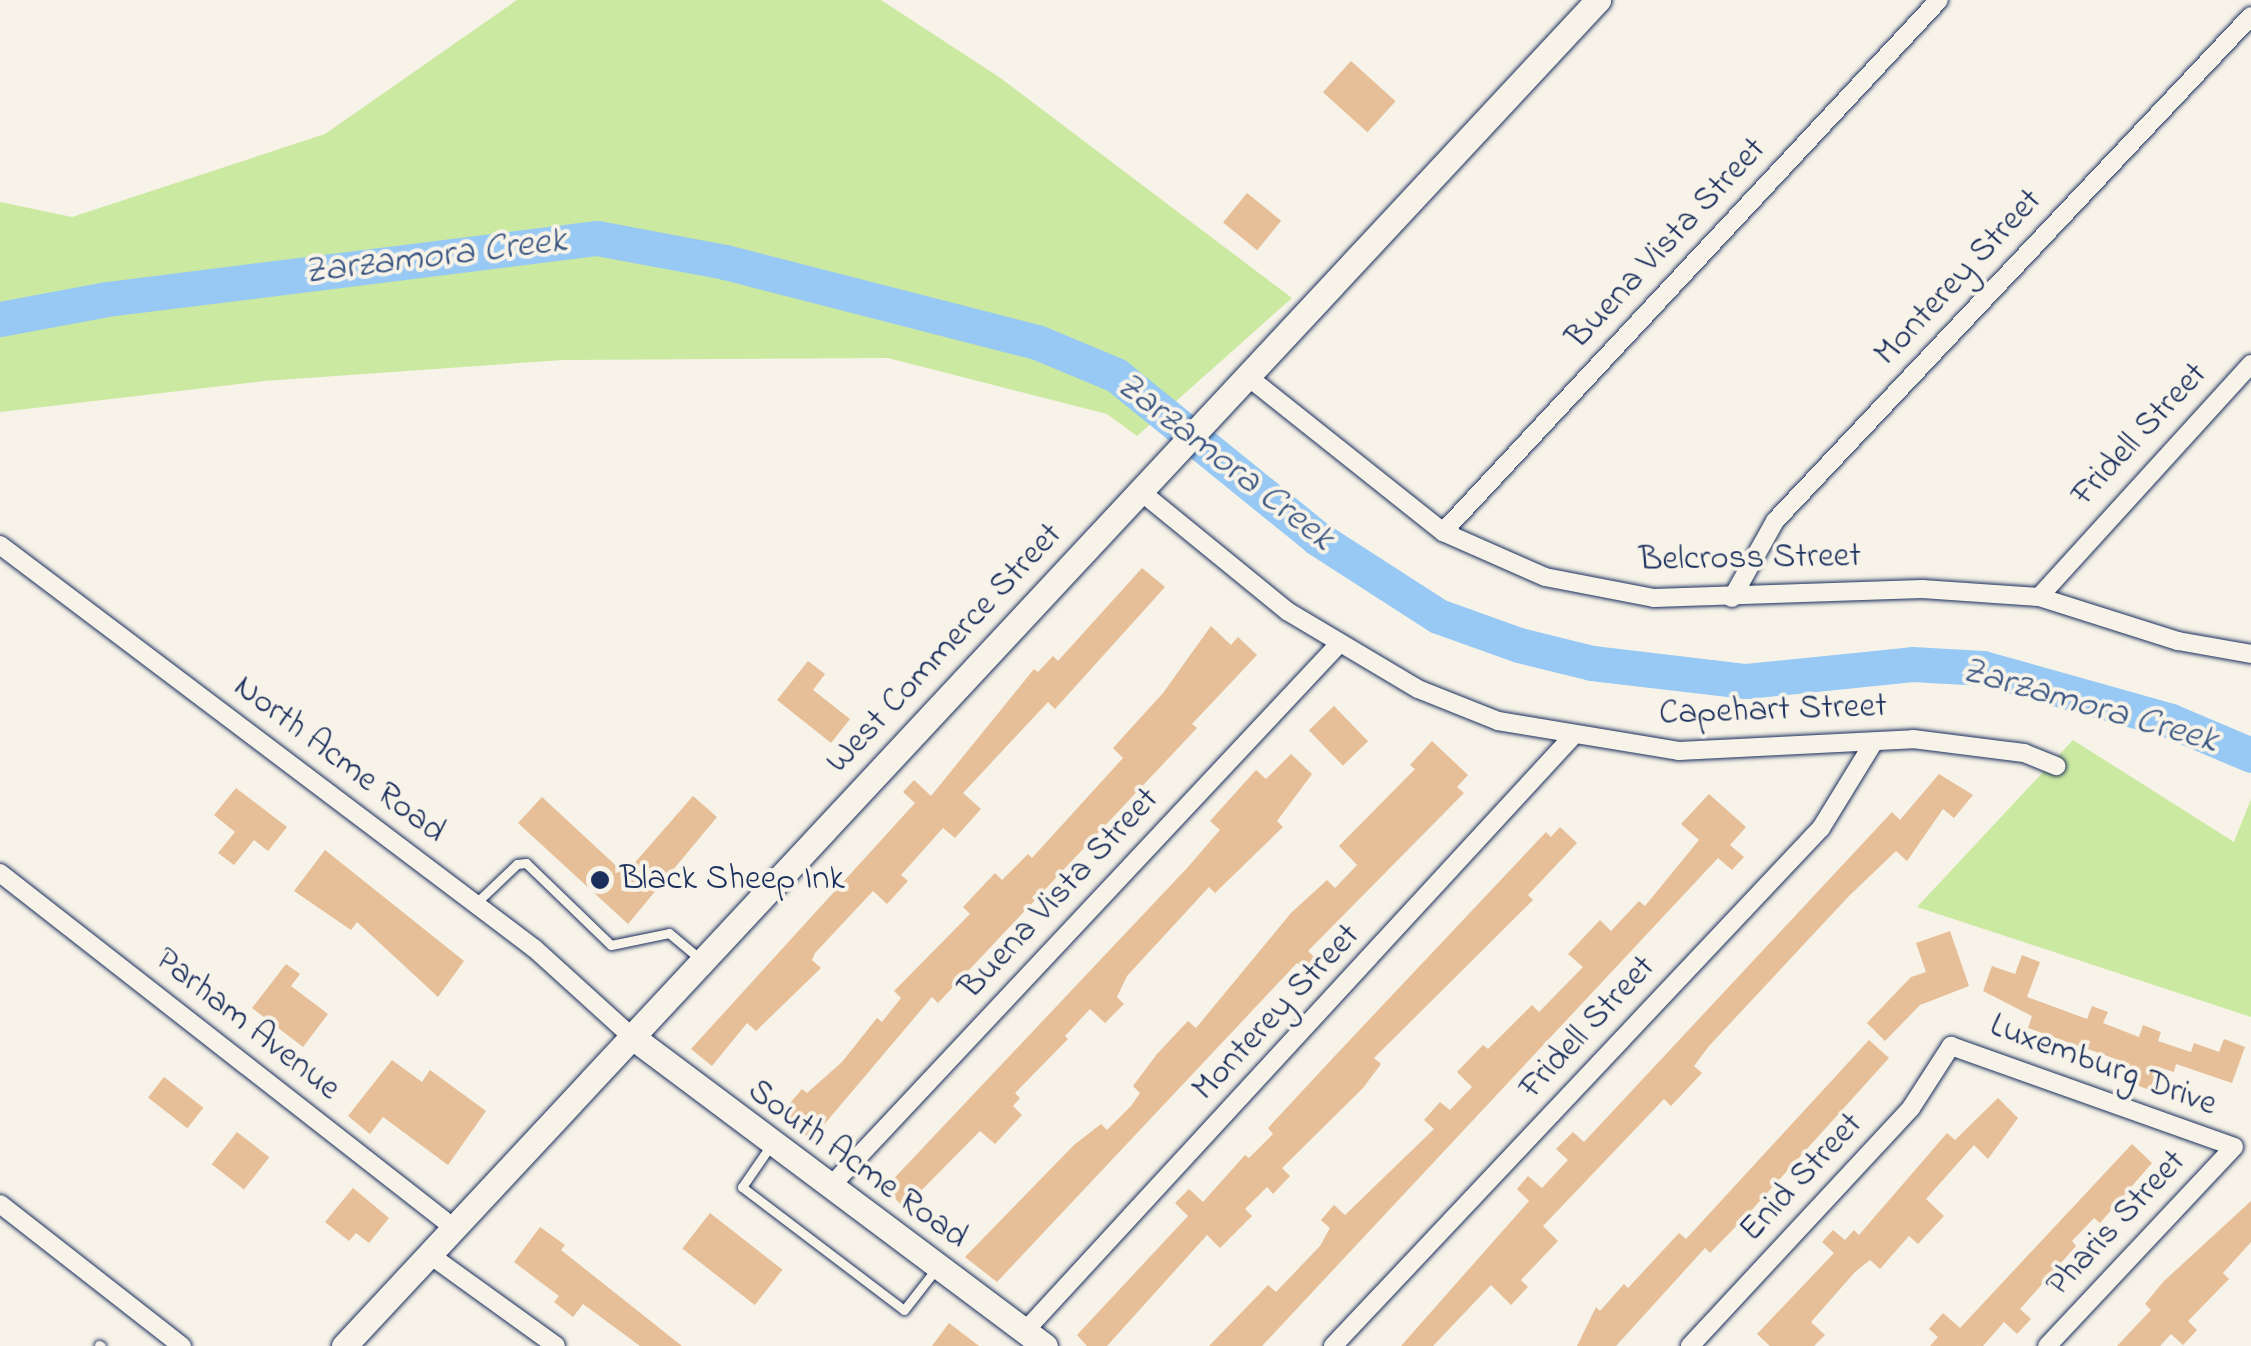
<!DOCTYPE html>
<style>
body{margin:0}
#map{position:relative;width:2251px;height:1346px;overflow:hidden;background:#f7f3e8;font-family:"Indie Flower",sans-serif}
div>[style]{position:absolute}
.green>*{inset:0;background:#cbe9a0}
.river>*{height:35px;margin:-17.5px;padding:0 17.5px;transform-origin:17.5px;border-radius:17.5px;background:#98c9f4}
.building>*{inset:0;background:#e6be97;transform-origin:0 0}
.roads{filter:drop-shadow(0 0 2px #1b2f5e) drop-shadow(0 0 2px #1b2f5e)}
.lane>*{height:9px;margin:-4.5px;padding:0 4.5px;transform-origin:4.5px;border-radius:4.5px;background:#f7f3e8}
.street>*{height:18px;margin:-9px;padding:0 9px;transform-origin:9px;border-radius:9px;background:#f7f3e8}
.secondary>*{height:25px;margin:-12.5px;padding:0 12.5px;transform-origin:12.5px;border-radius:12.5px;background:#f7f3e8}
.dots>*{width:28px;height:28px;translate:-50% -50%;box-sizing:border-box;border:5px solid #f7f3e8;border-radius:50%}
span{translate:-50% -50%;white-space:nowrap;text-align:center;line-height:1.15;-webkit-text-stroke:8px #f7f3e8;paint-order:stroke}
.street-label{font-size:35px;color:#1b2f5e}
.poi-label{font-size:35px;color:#1b2f5e}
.left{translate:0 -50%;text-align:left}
.water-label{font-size:38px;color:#3a5684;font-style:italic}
</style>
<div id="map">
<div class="green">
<div style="clip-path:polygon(517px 0,881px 0,999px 77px,1292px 298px,1137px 436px,1107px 414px,888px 358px,563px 360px,264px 381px,0 412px,0 202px,72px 217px,325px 134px)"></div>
<div style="clip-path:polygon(2073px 740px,2234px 842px,2251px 799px,2251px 1017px,1917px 907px)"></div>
</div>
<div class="river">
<div style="left:0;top:319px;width:109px;rotate:-10.6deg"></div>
<div style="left:107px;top:299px;width:494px;rotate:-7.1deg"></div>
<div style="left:597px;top:238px;width:130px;rotate:10.6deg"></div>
<div style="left:725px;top:262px;width:322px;rotate:14.4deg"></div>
<div style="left:1037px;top:342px;width:86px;rotate:22.7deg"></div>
<div style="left:1116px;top:375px;width:259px;rotate:39deg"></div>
<div style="left:1317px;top:538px;width:144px;rotate:32.8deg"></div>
<div style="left:1438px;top:616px;width:86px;rotate:19.7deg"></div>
<div style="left:1519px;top:645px;width:75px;rotate:13.9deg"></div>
<div style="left:1592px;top:663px;width:155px;rotate:6.7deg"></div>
<div style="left:1746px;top:681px;width:167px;rotate:-5.8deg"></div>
<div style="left:1912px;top:664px;width:71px;rotate:3.2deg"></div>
<div style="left:1983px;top:668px;width:195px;rotate:15.7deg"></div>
<div style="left:2171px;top:721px;width:87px;rotate:23deg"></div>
</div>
<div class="building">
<div style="left:1351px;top:61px;width:60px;height:42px;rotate:42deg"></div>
<div style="left:1247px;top:193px;width:44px;height:38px;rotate:39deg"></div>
<div style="clip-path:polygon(1142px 568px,1165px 587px,1055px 709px,1048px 702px,963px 793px,981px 809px,955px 838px,943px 828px,901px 875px,908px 881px,887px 904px,873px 891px,815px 953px,812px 960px,821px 968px,756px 1031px,747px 1023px,712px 1066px,691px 1049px,915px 803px,903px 792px,914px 780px,931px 796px,1034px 669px,1038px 672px,1053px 656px,1058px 661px)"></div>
<div style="clip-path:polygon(1211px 626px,1231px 645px,1238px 637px,1257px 655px,1192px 724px,1197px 728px,938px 1003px,932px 997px,811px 1140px,781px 1114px,802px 1089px,807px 1093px,842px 1062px,877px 1018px,882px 1022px,901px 998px,894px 991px,970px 914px,963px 907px,995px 873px,1002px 880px,1028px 854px,1032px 858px,1123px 758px,1113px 748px,1163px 693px)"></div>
<div style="clip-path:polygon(808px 661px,825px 674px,813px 690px,850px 719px,831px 743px,777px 700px)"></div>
<div style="left:1334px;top:706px;width:49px;height:35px;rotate:46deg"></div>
<div style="clip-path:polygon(1432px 741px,1468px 775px,1457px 787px,1464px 793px,1308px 951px,1321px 964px,1310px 975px,1297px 963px,997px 1282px,965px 1257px,1074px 1145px,1101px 1124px,1107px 1130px,1131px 1106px,1140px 1093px,1133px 1086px,1157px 1054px,1188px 1021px,1196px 1028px,1291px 913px,1327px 880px,1335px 888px,1357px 865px,1339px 846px,1415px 769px,1410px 765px)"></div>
<div style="clip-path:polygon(1291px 754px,1312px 774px,1277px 821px,1283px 827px,1215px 893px,1209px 887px,1127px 976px,1117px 997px,1124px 1004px,1105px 1023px,1090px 1009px,1065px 1036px,1068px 1039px,1015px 1093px,1020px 1098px,1013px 1106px,1022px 1115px,995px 1144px,980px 1131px,904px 1208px,885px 1188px,1188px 867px,1220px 830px,1210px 821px,1256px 770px,1266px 779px)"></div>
<div style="clip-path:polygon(1939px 774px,1973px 795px,1954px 818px,1943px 809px,1907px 861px,1896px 851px,1848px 897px,1709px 1046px,1694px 1066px,1702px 1073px,1671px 1106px,1664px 1099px,1543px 1226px,1558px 1241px,1521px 1280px,1528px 1287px,1511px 1305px,1491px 1285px,1433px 1346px,1401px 1346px,1529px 1201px,1517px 1189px,1528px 1176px,1542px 1188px,1568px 1160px,1556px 1149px,1573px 1132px,1584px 1142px,1892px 812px,1900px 820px)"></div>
<div style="clip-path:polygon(236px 788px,287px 827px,268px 851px,254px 840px,234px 865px,218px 853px,235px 832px,214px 815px)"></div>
<div style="clip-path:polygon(1709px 794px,1746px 827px,1730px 845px,1744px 857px,1732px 870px,1718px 858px,1262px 1346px,1209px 1346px,1268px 1285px,1276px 1292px,1320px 1246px,1330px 1228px,1321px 1220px,1334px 1205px,1345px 1215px,1434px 1129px,1424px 1120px,1440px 1102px,1450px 1110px,1472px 1087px,1457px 1072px,1483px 1045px,1488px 1049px,1532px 1005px,1539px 1012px,1583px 967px,1568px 954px,1600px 920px,1611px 931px,1639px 901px,1645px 906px,1699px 840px,1681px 824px)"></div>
<div style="clip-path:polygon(693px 796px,717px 817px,628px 924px,518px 823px,542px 797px,625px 874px)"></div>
<div style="clip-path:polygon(1560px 827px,1577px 843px,1528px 895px,1533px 900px,1374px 1058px,1381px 1064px,1363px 1088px,1282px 1168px,1290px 1176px,1273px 1194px,1267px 1187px,1245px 1209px,1252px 1216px,1220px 1248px,1207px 1235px,1107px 1346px,1087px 1346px,1077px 1335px,1188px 1216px,1175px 1203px,1189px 1189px,1203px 1202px,1245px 1155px,1249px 1158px,1273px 1134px,1268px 1128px,1332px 1059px,1546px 832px,1551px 837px)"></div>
<div style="clip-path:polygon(325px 850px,464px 961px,438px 997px,357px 922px,351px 930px,294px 891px)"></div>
<div style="clip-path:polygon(1950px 931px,1969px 986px,1920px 1005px,1885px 1041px,1867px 1023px,1911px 977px,1926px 972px,1916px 943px)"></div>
<div style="clip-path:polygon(2022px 955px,2040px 962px,2027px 997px,2087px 1019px,2092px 1006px,2108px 1012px,2103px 1023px,2139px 1037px,2143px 1025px,2161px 1032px,2158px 1041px,2191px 1052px,2194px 1043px,2219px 1052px,2224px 1039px,2245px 1047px,2232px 1083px,2176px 1064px,2174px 1072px,2158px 1067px,2150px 1090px,2124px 1081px,2130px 1064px,2028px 1028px,2032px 1016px,1983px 991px,1992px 966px,2015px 974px)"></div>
<div style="clip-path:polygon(286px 964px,300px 974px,291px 986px,328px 1014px,303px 1047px,252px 1008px)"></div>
<div style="clip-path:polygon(1869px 1040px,1889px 1058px,1749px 1213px,1710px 1253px,1705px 1248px,1616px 1346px,1577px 1346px,1596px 1307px,1600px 1311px,1624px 1284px,1628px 1288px,1679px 1233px,1686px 1239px)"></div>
<div style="clip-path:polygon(392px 1060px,422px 1082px,430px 1070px,486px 1111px,448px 1165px,383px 1117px,370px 1134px,348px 1116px)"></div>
<div style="left:164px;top:1077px;width:50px;height:26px;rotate:38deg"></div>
<div style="clip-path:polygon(1998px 1098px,2018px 1118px,1988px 1159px,1974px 1145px,1926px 1199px,1944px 1216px,1918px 1244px,1909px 1236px,1880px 1269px,1870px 1260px,1855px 1272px,1811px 1322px,1825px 1335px,1814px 1346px,1770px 1346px,1757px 1334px,1834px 1253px,1822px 1242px,1833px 1230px,1845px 1240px,1854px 1230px,1859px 1235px,1947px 1133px,1955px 1140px)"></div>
<div style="left:237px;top:1132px;width:41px;height:41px;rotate:38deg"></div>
<div style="clip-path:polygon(2132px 1144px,2152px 1163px,2100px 1223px,2094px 1218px,2072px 1241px,2076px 1246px,2020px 1309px,2031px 1319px,2017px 1334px,2004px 1322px,1983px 1346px,1930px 1346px,1938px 1337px,1929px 1329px,1943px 1313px,1960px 1328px)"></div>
<div style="clip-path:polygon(353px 1188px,389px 1218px,369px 1243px,356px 1233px,349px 1241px,325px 1222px)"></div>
<div style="clip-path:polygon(2251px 1201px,2251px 1242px,2223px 1273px,2229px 1279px,2188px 1321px,2197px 1330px,2183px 1345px,2171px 1334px,2160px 1346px,2117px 1346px,2151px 1310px,2145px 1304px,2163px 1282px)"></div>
<div style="left:710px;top:1213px;width:92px;height:45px;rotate:38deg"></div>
<div style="clip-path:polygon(540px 1227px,565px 1245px,561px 1250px,682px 1346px,640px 1346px,583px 1304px,573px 1317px,554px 1302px,559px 1296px,514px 1262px)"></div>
<div style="clip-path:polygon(949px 1323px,979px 1346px,932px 1346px)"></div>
</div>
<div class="roads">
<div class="lane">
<div style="left:475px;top:904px;width:58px;rotate:-43.6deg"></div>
<div style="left:517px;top:864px;width:9px;rotate:-6deg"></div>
<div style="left:526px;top:863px;width:118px;rotate:44deg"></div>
<div style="left:611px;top:945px;width:59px;rotate:-11.7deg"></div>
<div style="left:669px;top:933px;width:39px;rotate:40deg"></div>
<div style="left:771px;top:1145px;width:51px;rotate:124.6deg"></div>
<div style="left:742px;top:1187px;width:203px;rotate:37.2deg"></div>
<div style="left:904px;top:1310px;width:52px;rotate:-52deg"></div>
<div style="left:99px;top:1345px;width:2px;rotate:27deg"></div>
</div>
<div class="street">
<div style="left:1247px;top:376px;width:251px;rotate:38.5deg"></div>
<div style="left:1443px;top:532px;width:111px;rotate:23.8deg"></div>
<div style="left:1545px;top:577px;width:111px;rotate:10.9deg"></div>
<div style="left:1654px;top:598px;width:268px;rotate:-1.9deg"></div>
<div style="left:1922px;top:589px;width:117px;rotate:3.9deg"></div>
<div style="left:2039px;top:597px;width:146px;rotate:17.6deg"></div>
<div style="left:2178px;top:641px;width:74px;rotate:10.1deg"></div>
<div style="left:1140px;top:491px;width:190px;rotate:39.2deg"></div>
<div style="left:1287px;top:611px;width:152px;rotate:30.8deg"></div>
<div style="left:1418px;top:689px;width:86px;rotate:21.8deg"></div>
<div style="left:1498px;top:721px;width:183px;rotate:9.4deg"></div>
<div style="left:1679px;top:751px;width:234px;rotate:-2.9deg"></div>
<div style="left:1913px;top:739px;width:112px;rotate:7.2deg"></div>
<div style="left:2024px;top:753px;width:35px;rotate:22deg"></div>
<div style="left:1443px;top:532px;width:727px;rotate:-47.01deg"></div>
<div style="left:0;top:545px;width:670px;rotate:37.06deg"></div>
<div style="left:535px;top:949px;width:130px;rotate:42.2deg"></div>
<div style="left:2039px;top:597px;width:315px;rotate:-47.7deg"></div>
<div style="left:1732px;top:598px;width:88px;rotate:-60.8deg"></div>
<div style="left:1775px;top:521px;width:694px;rotate:-46.69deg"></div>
<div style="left:0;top:873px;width:576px;rotate:38.02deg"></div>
<div style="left:829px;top:1188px;width:744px;rotate:-46.85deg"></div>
<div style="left:0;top:1204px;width:231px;rotate:38deg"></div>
<div style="left:430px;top:1255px;width:155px;rotate:35.8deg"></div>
<div style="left:1025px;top:1331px;width:807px;rotate:-47.36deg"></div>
<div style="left:1333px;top:1346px;width:712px;rotate:-46.71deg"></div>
<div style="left:1821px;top:828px;width:101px;rotate:-58.4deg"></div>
<div style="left:1690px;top:1346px;width:325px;rotate:-47.1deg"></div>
<div style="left:1911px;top:1108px;width:74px;rotate:-57.2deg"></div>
<div style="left:1951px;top:1046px;width:300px;rotate:19.6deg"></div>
<div style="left:2234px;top:1147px;width:273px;rotate:133.2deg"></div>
</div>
<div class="secondary">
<div style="left:631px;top:1036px;width:517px;rotate:36.83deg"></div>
<div style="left:344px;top:1346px;width:1840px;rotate:-47.03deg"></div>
</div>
</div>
<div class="dots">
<div style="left:600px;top:880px;background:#1b2f5e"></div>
</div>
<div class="street-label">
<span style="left:1667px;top:244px;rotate:-47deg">Buena Vista Street</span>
<span style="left:1959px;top:278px;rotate:-47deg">Monterey Street</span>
<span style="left:2140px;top:435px;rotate:-47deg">Fridell Street</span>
<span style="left:1750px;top:559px;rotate:-1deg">Belcross Street</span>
<span style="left:945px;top:649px;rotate:-47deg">West Commerce Street</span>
<span style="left:1773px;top:711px;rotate:-2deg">Capehart Street</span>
<span style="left:339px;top:760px;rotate:37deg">North Acme Road</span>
<span style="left:1060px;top:894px;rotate:-47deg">Buena Vista Street</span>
<span style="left:1277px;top:1013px;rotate:-47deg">Monterey Street</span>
<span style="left:247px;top:1025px;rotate:38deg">Parham Avenue</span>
<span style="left:1588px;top:1028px;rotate:-47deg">Fridell Street</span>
<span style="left:2103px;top:1066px;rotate:20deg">Luxemburg Drive</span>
<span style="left:857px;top:1165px;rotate:36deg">South Acme Road</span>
<span style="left:1802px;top:1178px;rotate:-47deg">Enid Street</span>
<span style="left:2117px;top:1224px;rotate:-47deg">Pharis Street</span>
</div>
<div class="poi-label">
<span class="left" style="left:620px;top:880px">Black Sheep Ink</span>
</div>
<div class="water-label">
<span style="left:435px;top:258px;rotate:-7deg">Zarzamora Creek</span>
<span style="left:1224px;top:463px;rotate:38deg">Zarzamora Creek</span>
<span style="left:2089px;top:707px;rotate:16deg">Zarzamora Creek</span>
</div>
</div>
